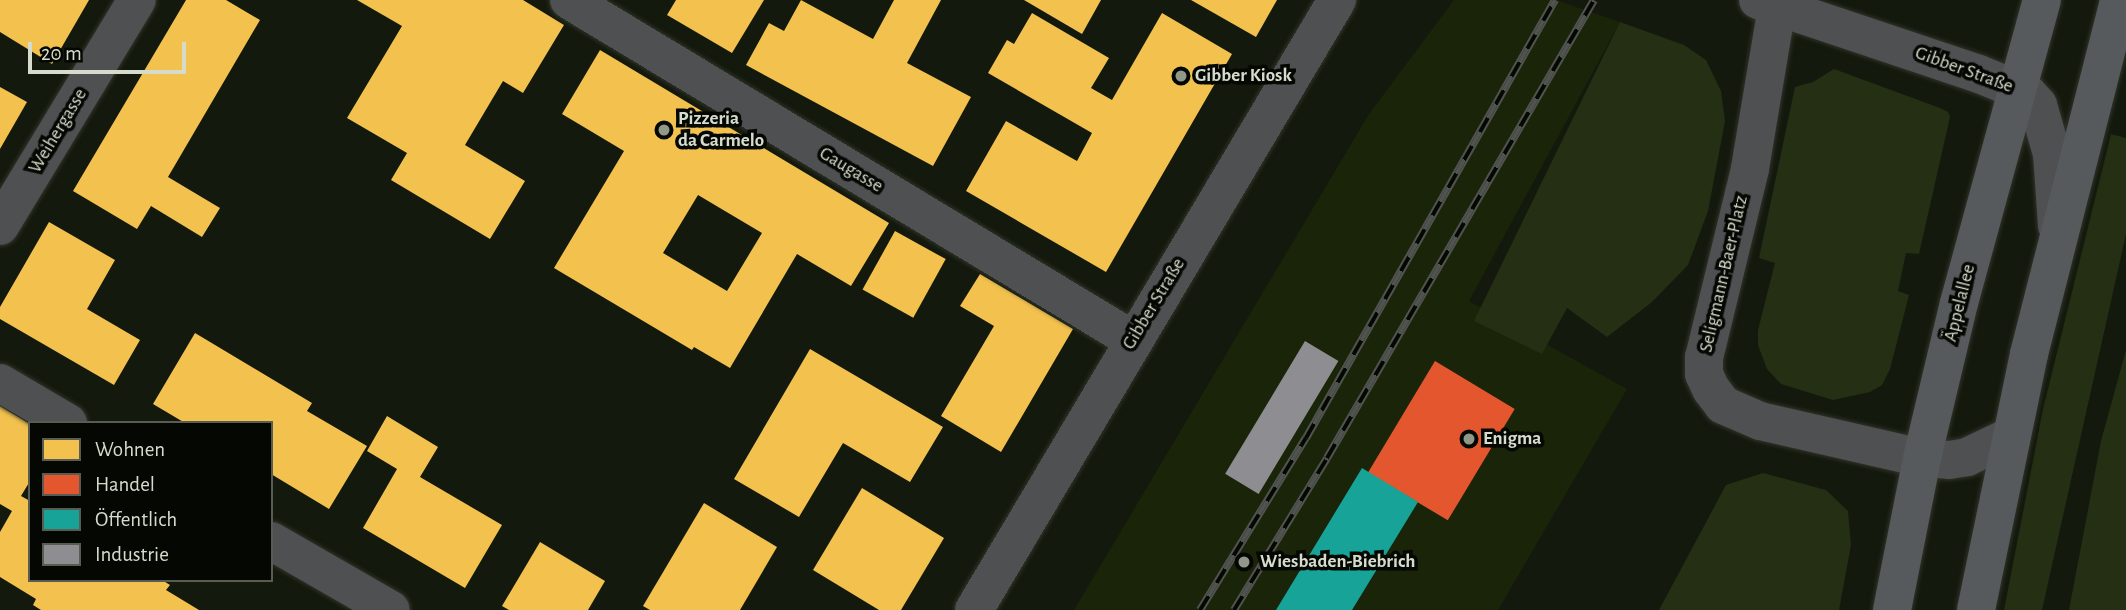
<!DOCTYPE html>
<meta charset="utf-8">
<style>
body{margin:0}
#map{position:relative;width:2126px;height:610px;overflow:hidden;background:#14190d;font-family:"Alegreya Sans",sans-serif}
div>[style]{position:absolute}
.built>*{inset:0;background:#192408}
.green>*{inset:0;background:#242f14}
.homes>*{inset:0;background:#f2c14e;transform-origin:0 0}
.shops>*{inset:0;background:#e4572e;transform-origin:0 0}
.public>*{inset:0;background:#17a398}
.industry>*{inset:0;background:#8d8d92;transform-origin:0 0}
.roads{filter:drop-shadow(0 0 2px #2f3329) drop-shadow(0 0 2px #2f3329)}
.minor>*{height:38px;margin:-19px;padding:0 19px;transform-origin:19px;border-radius:19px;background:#4e5052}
.major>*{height:38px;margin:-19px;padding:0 19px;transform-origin:19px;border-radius:19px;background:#565a5c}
.rail>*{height:8px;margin-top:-4px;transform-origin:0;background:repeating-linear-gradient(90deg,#040702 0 16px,#50534f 0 32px);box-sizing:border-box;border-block:2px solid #50534f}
.dots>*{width:19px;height:19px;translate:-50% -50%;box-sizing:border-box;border:4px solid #040702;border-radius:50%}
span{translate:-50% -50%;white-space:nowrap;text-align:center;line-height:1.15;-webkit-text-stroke:7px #040702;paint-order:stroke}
.street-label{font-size:19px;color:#d5dccd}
.poi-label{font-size:19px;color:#d5dccd;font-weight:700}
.left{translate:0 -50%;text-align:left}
.legend{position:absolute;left:28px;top:421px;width:245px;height:161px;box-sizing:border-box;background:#040702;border:2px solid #585c53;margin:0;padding:9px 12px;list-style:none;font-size:21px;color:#d5dccd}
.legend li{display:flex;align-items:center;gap:14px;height:35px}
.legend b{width:35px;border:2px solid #585c53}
.scale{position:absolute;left:28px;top:42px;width:158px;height:32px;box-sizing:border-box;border:4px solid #d5dccd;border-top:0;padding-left:9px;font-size:21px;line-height:24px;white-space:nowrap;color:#d5dccd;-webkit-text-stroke:5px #040702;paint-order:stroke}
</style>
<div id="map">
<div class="built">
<div style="clip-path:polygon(1454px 0,1556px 0,1620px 22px,1469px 301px,1627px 389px,1498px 610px,1074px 610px,1369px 114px)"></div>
</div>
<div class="green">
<div style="clip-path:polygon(1620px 22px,1684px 45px,1706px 60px,1721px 91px,1725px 121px,1708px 211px,1688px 265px,1652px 302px,1607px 337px,1567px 308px,1542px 354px,1474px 321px)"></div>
<div style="clip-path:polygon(1834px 69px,1940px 108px,1948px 112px,1950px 117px,1919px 254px,1906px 253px,1898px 291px,1909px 295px,1890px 369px,1882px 385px,1870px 392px,1833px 400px,1781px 384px,1767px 369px,1758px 345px,1758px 330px,1775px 263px,1759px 258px,1795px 87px,1813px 82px)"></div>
<div style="clip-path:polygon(2111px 134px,2126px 138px,2126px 234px,2042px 610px,2004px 610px,2043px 409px)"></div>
<div style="clip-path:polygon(2126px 350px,2126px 610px,2069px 610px,2101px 441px)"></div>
<div style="clip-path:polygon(1763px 473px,1826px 490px,1848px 511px,1851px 545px,1839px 610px,1659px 610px,1726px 485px)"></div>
</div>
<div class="homes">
<div style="clip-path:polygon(0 0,89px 0,52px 64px,0 32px)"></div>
<div style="clip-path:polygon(186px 0,226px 0,260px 20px,168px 177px,220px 208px,202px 237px,151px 206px,137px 229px,73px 191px)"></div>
<div style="clip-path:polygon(357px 0,523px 0,564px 25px,523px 93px,503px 81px,465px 145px,525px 181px,490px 239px,391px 180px,407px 153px,347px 118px,402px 26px)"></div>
<div style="clip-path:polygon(676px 0,764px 0,732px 53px,667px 15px)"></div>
<div style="clip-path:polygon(801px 0,873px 39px,894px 0,941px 0,907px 63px,971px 97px,933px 166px,746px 65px,769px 23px,784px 31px)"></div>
<div style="clip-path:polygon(1024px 0,1101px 0,1082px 34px)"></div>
<div style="clip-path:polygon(1191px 0,1277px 0,1256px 37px)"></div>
<div style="clip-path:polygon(1032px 13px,1109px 58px,1091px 88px,1112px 100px,1162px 13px,1232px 54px,1106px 272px,966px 191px,1006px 121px,1077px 161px,1092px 133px,988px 73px,1007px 40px,1014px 44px)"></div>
<div style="clip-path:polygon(evenodd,600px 50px,889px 223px,851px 286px,797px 254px,730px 368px,694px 347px,692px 350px,554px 268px,624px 151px,562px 114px,600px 50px,698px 195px,762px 233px,727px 291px,663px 253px,698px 195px)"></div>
<div style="clip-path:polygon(0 87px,27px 102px,0 149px)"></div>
<div style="clip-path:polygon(49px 222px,115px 260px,87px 309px,140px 340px,114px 385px,0 319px,0 307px)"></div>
<div style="left:895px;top:231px;width:58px;height:67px;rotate:29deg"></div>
<div style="clip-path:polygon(980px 274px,1073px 329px,1001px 452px,941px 416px,994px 326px,960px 306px)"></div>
<div style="clip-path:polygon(195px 333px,312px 403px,307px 411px,367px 446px,329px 509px,271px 474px,271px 423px,185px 423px,153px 404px)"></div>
<div style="clip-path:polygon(810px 349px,943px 427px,910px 482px,843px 443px,799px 517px,734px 479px)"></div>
<div style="clip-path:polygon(0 406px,30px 424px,30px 481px,21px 496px,30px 501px,30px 580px,162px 580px,170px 585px,166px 590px,199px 610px,41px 610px,33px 605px,36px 599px,0 577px,0 532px,12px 511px,0 504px)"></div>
<div style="clip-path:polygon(387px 416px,438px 447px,420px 477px,502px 525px,465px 588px,363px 528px,397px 469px,367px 451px)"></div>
<div style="clip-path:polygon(862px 488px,944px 538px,901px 610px,879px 610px,813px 570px)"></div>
<div style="clip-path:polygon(704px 503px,777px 547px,740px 610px,650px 610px,643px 606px)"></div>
<div style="clip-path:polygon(540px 542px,605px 581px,588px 610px,509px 610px,502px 606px)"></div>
</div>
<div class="shops">
<div style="left:1435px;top:361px;width:93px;height:130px;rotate:31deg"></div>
</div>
<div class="public">
<div style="clip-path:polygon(1362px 468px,1418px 502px,1352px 610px,1276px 610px)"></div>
</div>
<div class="industry">
<div style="left:1305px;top:341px;width:39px;height:155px;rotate:31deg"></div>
</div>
<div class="roads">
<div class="minor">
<div style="left:569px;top:0;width:659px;rotate:31.08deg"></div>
<div style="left:1758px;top:0;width:233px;rotate:18.5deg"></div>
<div style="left:1979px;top:74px;width:53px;rotate:22.2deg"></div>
<div style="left:2028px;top:94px;width:15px;rotate:48deg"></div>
<div style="left:2038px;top:105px;width:51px;rotate:74.1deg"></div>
<div style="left:2052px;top:154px;width:72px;rotate:86deg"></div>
<div style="left:1777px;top:7px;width:164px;rotate:99.5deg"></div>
<div style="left:1750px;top:169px;width:194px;rotate:103.7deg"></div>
<div style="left:1704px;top:357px;width:17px;rotate:90deg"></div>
<div style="left:1704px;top:374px;width:17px;rotate:65deg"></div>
<div style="left:1711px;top:389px;width:20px;rotate:53deg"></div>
<div style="left:1723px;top:405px;width:40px;rotate:23.4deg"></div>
<div style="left:1760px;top:421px;width:166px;rotate:12.9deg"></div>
<div style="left:1922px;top:458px;width:27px;rotate:4deg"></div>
<div style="left:1949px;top:460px;width:18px;rotate:-9deg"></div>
<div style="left:1967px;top:457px;width:49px;rotate:-25.5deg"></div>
<div style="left:0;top:226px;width:264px;rotate:-58.8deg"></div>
<div style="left:0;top:383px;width:79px;rotate:30.5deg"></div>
<div style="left:271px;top:541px;width:138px;rotate:29.9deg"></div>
<div style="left:974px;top:610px;width:710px;rotate:-59.24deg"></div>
</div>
<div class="major">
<div style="left:1892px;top:610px;width:155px;rotate:-78.8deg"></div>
<div style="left:1922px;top:458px;width:159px;rotate:-76.6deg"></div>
<div style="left:1959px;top:303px;width:314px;rotate:-74.7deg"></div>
<div style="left:1976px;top:610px;width:261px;rotate:-78.3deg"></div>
<div style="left:2029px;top:354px;width:365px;rotate:-75.7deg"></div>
</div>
</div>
<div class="rail">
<div style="left:1200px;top:610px;width:202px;rotate:-58.4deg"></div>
<div style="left:1306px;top:438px;width:504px;rotate:-60.38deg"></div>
<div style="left:1234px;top:610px;width:178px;rotate:-58.5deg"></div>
<div style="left:1327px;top:458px;width:530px;rotate:-59.76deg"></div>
</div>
<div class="dots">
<div style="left:1181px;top:76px;background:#91988a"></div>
<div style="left:664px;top:130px;background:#91988a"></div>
<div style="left:1469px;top:439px;background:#91988a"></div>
<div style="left:1244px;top:562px;background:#91988a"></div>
</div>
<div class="street-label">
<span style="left:1964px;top:70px;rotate:20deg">Gibber Straße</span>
<span style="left:58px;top:131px;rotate:-59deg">Weihergasse</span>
<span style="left:851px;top:170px;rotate:31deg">Gaugasse</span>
<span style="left:1724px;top:274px;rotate:-77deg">Seligmann-Baer-Platz</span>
<span style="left:1960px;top:303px;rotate:-76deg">Äppelallee</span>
<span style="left:1154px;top:304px;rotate:-59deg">Gibber Straße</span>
</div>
<div class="poi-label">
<span class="left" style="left:1195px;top:76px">Gibber Kiosk</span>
<span class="left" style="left:678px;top:130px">Pizzeria<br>da Carmelo</span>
<span class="left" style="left:1483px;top:439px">Enigma</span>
<span class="left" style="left:1260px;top:562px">Wiesbaden-Biebrich</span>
</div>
<ul class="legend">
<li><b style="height:19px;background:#f2c14e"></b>Wohnen</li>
<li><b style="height:19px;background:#e4572e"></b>Handel</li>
<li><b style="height:19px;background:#17a398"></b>Öffentlich</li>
<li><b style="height:19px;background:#8d8d92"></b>Industrie</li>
</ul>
<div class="scale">20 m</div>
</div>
